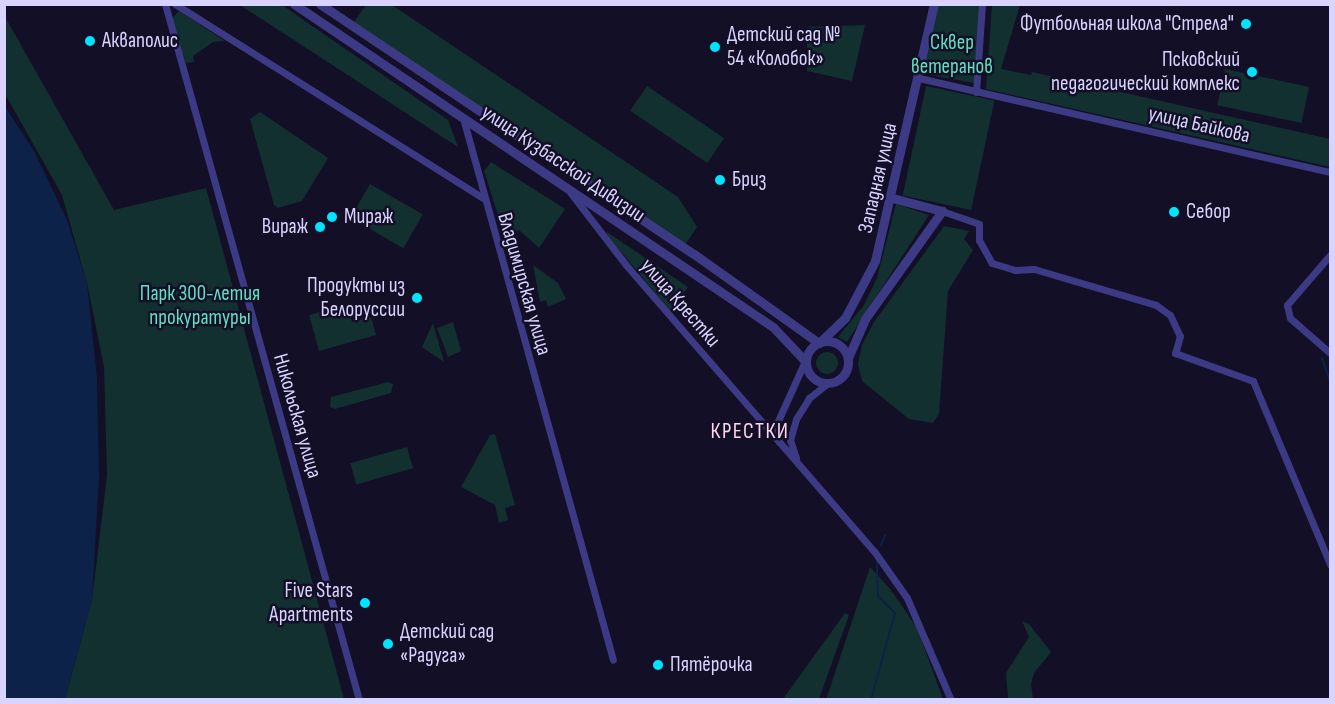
<!DOCTYPE html>
<meta charset="utf-8">
<style>
body{margin:0}
#map{position:relative;width:1335px;height:704px;overflow:hidden;background:#130f26;font-family:"Sofia Sans Condensed",sans-serif}
div>[style]{position:absolute}
.green>*{inset:0;background:#12302f;transform-origin:0 0}
.round{border-radius:50%}
.water>*{inset:0;background:#0c2248}
.stream>*{height:2px;margin:-1px;padding:0 1px;transform-origin:1px;border-radius:1px;background:#0c2248}
.minor>*{height:7px;margin:-3.5px;padding:0 3.5px;transform-origin:3.5px;border-radius:3.5px;background:#3d3a85}
.tertiary>*{height:9px;margin:-4.5px;padding:0 4.5px;transform-origin:4.5px;border-radius:4.5px;background:#3d3a85}
.tertiary>.ring{margin:-4.5px;padding:0;box-sizing:content-box;background:none;border:9px solid #3d3a85;border-radius:50%}
.dots>*{width:16px;height:16px;translate:-50% -50%;box-sizing:border-box;border:3px solid #130f26;border-radius:50%}
span{translate:-50% -50%;white-space:nowrap;text-align:center;line-height:1.15;-webkit-text-stroke:5px #130f26;paint-order:stroke}
.poi-label{font-size:21px;color:#d9d4ff}
.right{translate:-100% -50%;text-align:right}
.left{translate:0 -50%;text-align:left}
.park-label{font-size:21px;color:#5fe0c0}
.street-label{font-size:21px;color:#d9d4ff}
.neighbourhood-label{font-size:22px;color:#ffd6f0;letter-spacing:1.5px}
.frame{position:absolute;inset:0;border:6px solid #d9d4ff;pointer-events:none}
</style>
<div id="map">
<div class="green">
<div style="clip-path:polygon(240px 5px,282px 5px,448px 120px,458px 147px)"></div>
<div style="clip-path:polygon(366px 5px,392px 5px,678px 197px,697px 227px,683px 248px,354px 22px)"></div>
<div style="clip-path:polygon(938px 5px,980px 5px,974px 83px,929px 75px,925px 65px)"></div>
<div style="clip-path:polygon(992px 5px,1020px 5px,1001px 69px,1031px 75px,1032px 72px,1330px 139px,1330px 167px,986px 89px)"></div>
<div style="clip-path:polygon(179px 11px,225px 41px,213px 42px,193px 56px,194px 62px,186px 63px,172px 18px)"></div>
<div style="clip-path:polygon(4px 15px,114px 210px,206px 188px,344px 699px,65px 699px,92px 600px,107px 475px,104px 367px,87px 283px,62px 195px,5px 94px)"></div>
<div style="clip-path:polygon(865px 25px,852px 81px,807px 71px,807px 27px)"></div>
<div style="left:1225px;top:69px;width:86px;height:37px;rotate:12deg"></div>
<div style="left:647px;top:86px;width:93px;height:30px;rotate:34deg"></div>
<div style="left:926px;top:86px;width:70px;height:112px;rotate:12deg"></div>
<div style="clip-path:polygon(260px 112px,328px 158px,302px 201px,278px 208px,274px 205px,250px 119px)"></div>
<div style="clip-path:polygon(491px 162px,565px 209px,539px 248px,519px 230px,504px 234px,484px 171px)"></div>
<div style="left:370px;top:184px;width:61px;height:39px;rotate:30deg"></div>
<div style="clip-path:polygon(896px 204px,929px 215px,847px 342px,838px 337px,864px 305px,877px 278px)"></div>
<div style="clip-path:polygon(944px 226px,969px 231px,964px 239px,973px 250px,948px 291px,939px 414px,933px 423px,909px 419px,862px 381px,858px 364px,862px 345px,874px 322px)"></div>
<div style="clip-path:polygon(607px 232px,688px 287px,671px 312px,608px 236px)"></div>
<div style="clip-path:polygon(533px 265px,558px 283px,566px 299px,548px 307px,546px 300px,540px 302px)"></div>
<div style="clip-path:polygon(347px 305px,352px 322px,371px 317px,376px 335px,319px 351px,309px 315px)"></div>
<div style="clip-path:polygon(453px 322px,461px 351px,448px 357px,437px 328px)"></div>
<div style="clip-path:polygon(433px 323px,444px 362px,422px 347px)"></div>
<div class="round" style="left:816px;top:352px;width:22px;height:22px"></div>
<div style="clip-path:polygon(388px 382px,393px 384px,391px 393px,335px 409px,330px 407px,331px 397px)"></div>
<div style="clip-path:polygon(495px 434px,515px 505px,505px 508px,508px 520px,499px 523px,495px 505px,461px 487px,490px 435px)"></div>
<div style="left:407px;top:447px;width:22px;height:59px;rotate:74deg"></div>
<div style="clip-path:polygon(870px 567px,891px 590px,917px 628px,943px 699px,826px 700px)"></div>
<div style="clip-path:polygon(845px 613px,849px 615px,819px 699px,783px 699px)"></div>
<div style="clip-path:polygon(1022px 621px,1029px 624px,1051px 652px,1034px 673px,1031px 684px,1033px 699px,1008px 699px,1006px 673px,1029px 637px)"></div>
</div>
<div class="water">
<div style="clip-path:polygon(4px 105px,34px 151px,67px 220px,87px 283px,97px 378px,99px 477px,92px 600px,65px 699px,5px 699px)"></div>
</div>
<div class="stream">
<div style="left:1322px;top:358px;width:24px;rotate:71deg"></div>
<div style="left:881px;top:545px;width:11px;rotate:-68deg"></div>
<div style="left:871px;top:700px;width:90px;rotate:-74.6deg"></div>
<div style="left:895px;top:613px;width:24px;rotate:-135deg"></div>
<div style="left:878px;top:596px;width:34px;rotate:-92deg"></div>
</div>
<div class="minor">
<div style="left:165px;top:4px;width:723px;rotate:74.42deg"></div>
<div style="left:175px;top:4px;width:364px;rotate:32.2deg"></div>
<div style="left:919px;top:78px;width:422px;rotate:12.9deg"></div>
<div style="left:976px;top:92px;width:88px;rotate:-86.1deg"></div>
<div style="left:463px;top:118px;width:562px;rotate:74.53deg"></div>
<div style="left:570px;top:192px;width:92px;rotate:52.5deg"></div>
<div style="left:626px;top:265px;width:379px;rotate:49.1deg"></div>
<div style="left:874px;top:551px;width:57px;rotate:54.9deg"></div>
<div style="left:907px;top:598px;width:111px;rotate:66.7deg"></div>
<div style="left:942px;top:211px;width:39px;rotate:19deg"></div>
<div style="left:979px;top:224px;width:16px;rotate:90deg"></div>
<div style="left:979px;top:240px;width:26px;rotate:61deg"></div>
<div style="left:992px;top:263px;width:24px;rotate:17deg"></div>
<div style="left:1015px;top:270px;width:19px;rotate:-3deg"></div>
<div style="left:1034px;top:269px;width:127px;rotate:16.4deg"></div>
<div style="left:1156px;top:305px;width:17px;rotate:36deg"></div>
<div style="left:1170px;top:315px;width:23px;rotate:65deg"></div>
<div style="left:1180px;top:336px;width:18px;rotate:106deg"></div>
<div style="left:1175px;top:353px;width:83px;rotate:19.7deg"></div>
<div style="left:1253px;top:381px;width:199px;rotate:67.2deg"></div>
<div style="left:1330px;top:255px;width:66px;rotate:130.7deg"></div>
<div style="left:1287px;top:305px;width:13px;rotate:77deg"></div>
<div style="left:1290px;top:318px;width:53px;rotate:41.2deg"></div>
<div style="left:779px;top:442px;width:19px;rotate:-96deg"></div>
<div style="left:777px;top:423px;width:68px;rotate:-65.7deg"></div>
<div style="left:796px;top:458px;width:19px;rotate:-108deg"></div>
<div style="left:790px;top:440px;width:22px;rotate:-74deg"></div>
<div style="left:796px;top:419px;width:25px;rotate:-58deg"></div>
<div style="left:809px;top:398px;width:23px;rotate:-38deg"></div>
</div>
<div class="tertiary">
<div style="left:294px;top:4px;width:578px;rotate:33.99deg"></div>
<div style="left:773px;top:327px;width:47px;rotate:46.7deg"></div>
<div style="left:320px;top:4px;width:450px;rotate:33.8deg"></div>
<div style="left:694px;top:254px;width:153px;rotate:35.5deg"></div>
<div style="left:819px;top:343px;width:36px;rotate:-44deg"></div>
<div style="left:845px;top:318px;width:64px;rotate:-62.2deg"></div>
<div style="left:875px;top:261px;width:264px;rotate:-77.1deg"></div>
<div class="ring" style="left:806px;top:341px;width:33px;height:33px"></div>
<div style="left:848px;top:358px;width:43px;rotate:-66.4deg"></div>
<div style="left:865px;top:319px;width:133px;rotate:-54.5deg"></div>
<div style="left:942px;top:211px;width:52px;rotate:-165.4deg"></div>
</div>
<div class="dots">
<div style="left:1246px;top:24px;background:#00e5ff"></div>
<div style="left:90px;top:41px;background:#00e5ff"></div>
<div style="left:715px;top:47px;background:#00e5ff"></div>
<div style="left:1252px;top:72px;background:#00e5ff"></div>
<div style="left:720px;top:180px;background:#00e5ff"></div>
<div style="left:1174px;top:212px;background:#00e5ff"></div>
<div style="left:332px;top:217px;background:#00e5ff"></div>
<div style="left:320px;top:227px;background:#00e5ff"></div>
<div style="left:417px;top:298px;background:#00e5ff"></div>
<div style="left:365px;top:603px;background:#00e5ff"></div>
<div style="left:388px;top:644px;background:#00e5ff"></div>
<div style="left:658px;top:665px;background:#00e5ff"></div>
</div>
<div class="poi-label">
<span class="right" style="left:1234px;top:24px">Футбольная школа "Стрела"</span>
<span class="left" style="left:727px;top:47px">Детский сад №<br>54 «Колобок»</span>
<span class="left" style="left:102px;top:41px">Акваполис</span>
<span class="right" style="left:1240px;top:72px">Псковский<br>педагогический комплекс</span>
<span class="left" style="left:732px;top:180px">Бриз</span>
<span class="left" style="left:1186px;top:212px">Себор</span>
<span class="left" style="left:344px;top:217px">Мираж</span>
<span class="right" style="left:308px;top:227px">Вираж</span>
<span class="right" style="left:405px;top:298px">Продукты из<br>Белоруссии</span>
<span class="right" style="left:353px;top:603px">Five Stars<br>Apartments</span>
<span class="left" style="left:400px;top:644px">Детский сад<br>«Радуга»</span>
<span class="left" style="left:670px;top:665px">Пятёрочка</span>
</div>
<div class="park-label">
<span style="left:952px;top:55px">Сквер<br>ветеранов</span>
<span style="left:200px;top:306px">Парк 300-летия<br>прокуратуры</span>
</div>
<div class="street-label">
<span style="left:1199px;top:125px;rotate:13deg">улица Байкова</span>
<span style="left:563px;top:164px;rotate:34deg">улица Кузбасской Дивизии</span>
<span style="left:878px;top:178px;rotate:-77deg">Западная улица</span>
<span style="left:524px;top:284px;rotate:74deg">Владимирская улица</span>
<span style="left:680px;top:303px;rotate:49deg">улица Крестки</span>
<span style="left:297px;top:416px;rotate:74deg">Никольская улица</span>
</div>
<div class="neighbourhood-label">
<span style="left:750px;top:432px">КРЕСТКИ</span>
</div>
<div class="frame"></div>
</div>
